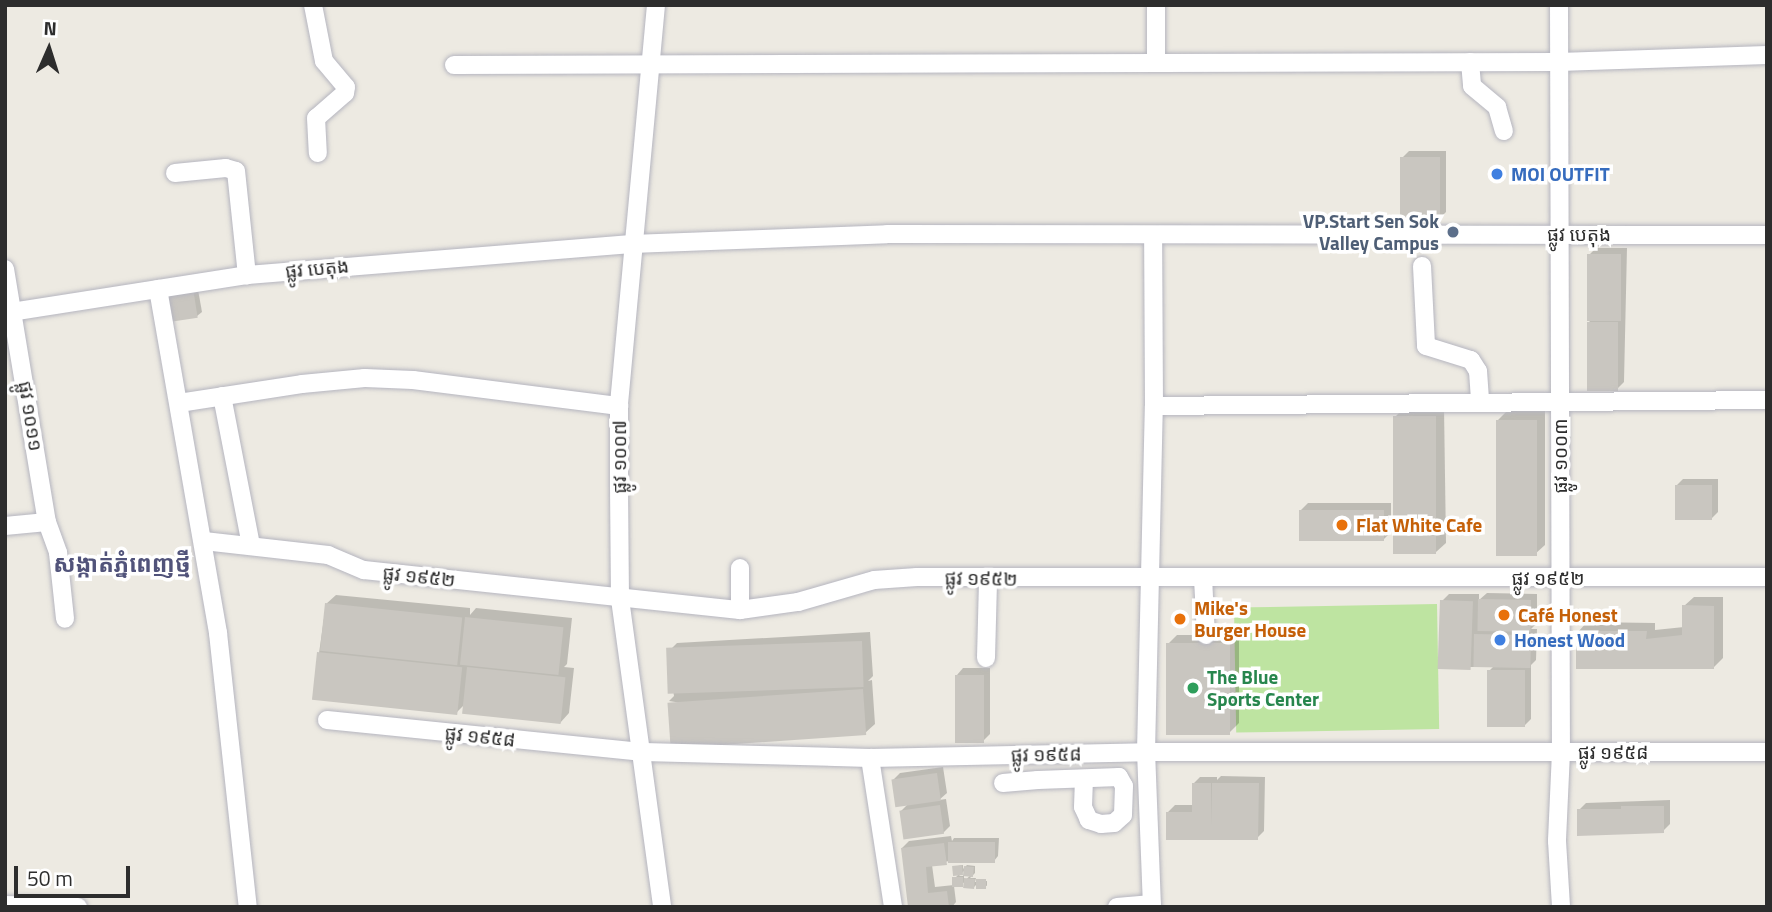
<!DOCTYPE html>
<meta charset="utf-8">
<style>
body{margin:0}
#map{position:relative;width:1772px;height:912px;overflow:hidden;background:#edeae2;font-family:"Titillium Web","Noto Sans Khmer",sans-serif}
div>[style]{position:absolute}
.pitch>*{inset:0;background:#bee4a1;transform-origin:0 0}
.shadow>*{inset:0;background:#0003}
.building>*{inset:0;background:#c9c6c0;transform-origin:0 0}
.roads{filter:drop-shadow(0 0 2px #b5b5bf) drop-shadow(0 0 2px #b5b5bf)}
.minor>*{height:18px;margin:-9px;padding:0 9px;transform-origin:9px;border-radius:9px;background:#fff}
.dots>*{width:19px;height:19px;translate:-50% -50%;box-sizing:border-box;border:4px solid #fff;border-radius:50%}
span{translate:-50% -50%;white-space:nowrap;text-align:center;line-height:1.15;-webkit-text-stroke:7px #fff;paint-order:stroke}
.shop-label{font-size:19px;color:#366cbe;font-weight:700}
.left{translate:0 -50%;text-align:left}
.service-label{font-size:19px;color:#4e5e75;font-weight:700}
.right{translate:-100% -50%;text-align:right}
.street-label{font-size:19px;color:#2d2d2d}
.food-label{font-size:19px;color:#c56008;font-weight:700}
.leisure-label{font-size:19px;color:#27864d;font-weight:700}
.quarter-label{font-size:23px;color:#51537a;font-weight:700}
.frame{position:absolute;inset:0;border:7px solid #2d2d2d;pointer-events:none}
.north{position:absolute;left:14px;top:14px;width:70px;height:70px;-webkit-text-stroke:5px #fff;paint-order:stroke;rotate:3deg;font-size:19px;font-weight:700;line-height:28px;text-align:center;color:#2d2d2d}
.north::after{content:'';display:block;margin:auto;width:24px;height:32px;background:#2d2d2d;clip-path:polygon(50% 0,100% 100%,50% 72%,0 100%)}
.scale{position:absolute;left:14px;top:866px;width:116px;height:32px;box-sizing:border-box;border:4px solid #2d2d2d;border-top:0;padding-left:9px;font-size:21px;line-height:24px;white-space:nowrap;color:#2d2d2d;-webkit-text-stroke:5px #fff;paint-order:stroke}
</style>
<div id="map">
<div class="pitch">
<div style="left:1437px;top:604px;width:125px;height:203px;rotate:89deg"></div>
</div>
<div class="shadow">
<div style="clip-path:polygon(1409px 151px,1446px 151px,1446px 212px,1439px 219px,1402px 158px)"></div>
<div style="clip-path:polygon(1596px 248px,1627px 248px,1624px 382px,1617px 389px,1588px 323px,1592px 319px,1589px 255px)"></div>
<div style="clip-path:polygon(197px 284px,202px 312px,197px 316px,168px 293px)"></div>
<div style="clip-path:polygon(1444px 407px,1446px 543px,1436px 552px,1395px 417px,1404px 408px)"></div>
<div style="clip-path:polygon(1507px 411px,1545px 411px,1545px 545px,1535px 554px,1497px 421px)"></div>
<div style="clip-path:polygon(1683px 479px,1718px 479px,1718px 512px,1711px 519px,1676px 486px)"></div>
<div style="clip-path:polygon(1308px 503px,1391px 503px,1391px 532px,1384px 539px,1301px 510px)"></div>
<div style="clip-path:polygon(1487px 593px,1537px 594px,1537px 623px,1531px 629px,1537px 629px,1536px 660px,1531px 665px,1531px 719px,1524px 726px,1489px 671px,1493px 667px,1440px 667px,1442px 601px,1449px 594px,1479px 594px,1479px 600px)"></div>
<div style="clip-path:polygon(336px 595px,470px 608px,470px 615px,476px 608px,572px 618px,567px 664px,564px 667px,574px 668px,569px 713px,560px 723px,464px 705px,457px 712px,319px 653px,326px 604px)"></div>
<div style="clip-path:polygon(1694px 597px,1723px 597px,1723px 658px,1714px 667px,1578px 632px,1587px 622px,1655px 623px,1655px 630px,1684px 627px,1684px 606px)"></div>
<div style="clip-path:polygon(870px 632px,873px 676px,868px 681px,872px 680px,875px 724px,865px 733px,669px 701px,674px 696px,667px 653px,677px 643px)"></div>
<div style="clip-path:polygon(1177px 635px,1239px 635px,1239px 723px,1229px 733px,1168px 644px)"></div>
<div style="clip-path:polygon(963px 668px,990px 668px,990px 734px,983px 741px,957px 675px)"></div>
<div style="clip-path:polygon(943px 767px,947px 793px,939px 800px,946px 799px,950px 826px,943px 833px,901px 811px,908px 804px,893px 780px,900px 773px)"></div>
<div style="clip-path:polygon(1221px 776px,1265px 777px,1264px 831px,1257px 838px,1168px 838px,1168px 812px,1175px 805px,1193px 805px,1193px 784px,1200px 777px,1217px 777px,1217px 780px)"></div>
<div style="clip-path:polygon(1670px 800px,1670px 824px,1663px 831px,1579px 810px,1586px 803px)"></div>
<div style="clip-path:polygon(evenodd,951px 836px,952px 841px,954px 838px,999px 838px,998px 856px,994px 861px,949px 861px,932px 865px,935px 887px,954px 885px,954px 879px,959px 874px,953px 867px,963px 865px,963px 869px,967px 865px,975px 866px,975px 873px,970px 878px,976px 878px,975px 882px,987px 881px,987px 886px,978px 883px,974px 887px,966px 882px,954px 886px,956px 902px,952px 907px,910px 907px,902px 848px,909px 841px,951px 836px,965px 870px,971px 875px,964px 881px,964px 876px,959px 876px,965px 870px)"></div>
</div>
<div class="building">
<div style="left:1400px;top:157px;width:40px;height:64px"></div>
<div style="left:1587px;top:254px;width:34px;height:67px"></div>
<div style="left:193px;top:288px;width:30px;height:27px;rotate:81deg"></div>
<div style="left:1587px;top:322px;width:31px;height:69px"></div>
<div style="left:1393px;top:416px;width:43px;height:138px"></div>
<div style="left:1496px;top:420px;width:41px;height:136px"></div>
<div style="left:1675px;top:485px;width:37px;height:35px"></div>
<div style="left:1299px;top:510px;width:85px;height:31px"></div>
<div style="left:1478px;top:599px;width:53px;height:32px;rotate:1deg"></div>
<div style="left:1440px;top:600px;width:33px;height:69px;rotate:2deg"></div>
<div style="left:325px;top:603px;width:138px;height:48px;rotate:6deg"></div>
<div style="clip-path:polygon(1682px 605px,1714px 606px,1714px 669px,1576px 669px,1576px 631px,1647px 631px,1646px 639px,1682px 635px)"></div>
<div style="left:465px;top:617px;width:99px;height:48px;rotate:6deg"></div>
<div style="left:1474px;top:634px;width:57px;height:33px;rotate:1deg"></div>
<div style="left:862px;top:641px;width:46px;height:196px;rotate:88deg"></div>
<div style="left:1166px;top:643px;width:64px;height:92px"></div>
<div style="left:317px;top:652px;width:146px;height:48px;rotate:6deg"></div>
<div style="left:467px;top:667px;width:99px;height:47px;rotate:6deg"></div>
<div style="left:1487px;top:670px;width:38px;height:57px"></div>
<div style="left:955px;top:675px;width:29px;height:68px"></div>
<div style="left:863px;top:689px;width:46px;height:196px;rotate:86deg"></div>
<div style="left:937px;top:773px;width:28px;height:46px;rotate:82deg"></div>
<div style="clip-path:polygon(1192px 783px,1211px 783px,1211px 826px,1212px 783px,1259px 783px,1258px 840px,1166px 840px,1166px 812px,1192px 812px)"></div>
<div style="left:940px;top:805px;width:29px;height:41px;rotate:82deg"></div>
<div style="clip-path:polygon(1621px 806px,1664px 806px,1664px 833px,1577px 836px,1577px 809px,1621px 809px)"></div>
<div style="left:948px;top:842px;width:47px;height:21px"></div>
<div style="clip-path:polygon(944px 843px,947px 865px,926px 867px,928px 893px,947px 891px,949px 907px,908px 907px,901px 848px)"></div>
<div style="left:962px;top:865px;width:10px;height:10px;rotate:84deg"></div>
<div style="left:964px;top:866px;width:10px;height:10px;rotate:6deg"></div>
<div style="left:963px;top:877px;width:10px;height:11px;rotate:90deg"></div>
<div style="left:964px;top:878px;width:11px;height:10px;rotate:5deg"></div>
<div style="left:976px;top:879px;width:10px;height:10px"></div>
</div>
<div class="roads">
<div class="minor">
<div style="left:313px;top:5px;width:57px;rotate:78.9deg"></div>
<div style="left:324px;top:61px;width:34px;rotate:50deg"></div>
<div style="left:346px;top:87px;width:6px;rotate:99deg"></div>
<div style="left:345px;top:93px;width:38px;rotate:139deg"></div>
<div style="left:316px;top:118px;width:35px;rotate:87deg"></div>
<div style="left:656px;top:5px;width:403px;rotate:95.3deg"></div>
<div style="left:619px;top:406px;width:79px;rotate:90deg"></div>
<div style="left:619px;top:485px;width:114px;rotate:89.5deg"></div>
<div style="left:620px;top:599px;width:311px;rotate:82.2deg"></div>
<div style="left:1156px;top:5px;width:58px;rotate:90deg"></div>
<div style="left:1559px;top:5px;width:747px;rotate:89.85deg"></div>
<div style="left:1561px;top:752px;width:89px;rotate:92.6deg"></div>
<div style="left:1557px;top:841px;width:66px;rotate:86.5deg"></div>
<div style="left:1470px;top:62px;width:24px;rotate:85deg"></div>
<div style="left:1472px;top:86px;width:33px;rotate:40deg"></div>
<div style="left:1497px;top:107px;width:25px;rotate:74deg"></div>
<div style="left:454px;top:65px;width:1105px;rotate:-0.16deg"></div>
<div style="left:1559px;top:62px;width:208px;rotate:-1.9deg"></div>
<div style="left:175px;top:173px;width:51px;rotate:-5.6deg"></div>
<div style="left:226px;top:168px;width:10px;rotate:17deg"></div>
<div style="left:236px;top:171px;width:105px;rotate:84deg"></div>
<div style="left:1422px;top:266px;width:80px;rotate:87.1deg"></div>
<div style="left:1426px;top:346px;width:47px;rotate:17.3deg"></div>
<div style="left:1471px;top:360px;width:13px;rotate:58deg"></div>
<div style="left:1478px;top:371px;width:31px;rotate:86deg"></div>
<div style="left:5px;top:269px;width:256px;rotate:80.6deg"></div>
<div style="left:47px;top:522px;width:33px;rotate:70deg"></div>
<div style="left:58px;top:553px;width:66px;rotate:83.9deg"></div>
<div style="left:158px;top:289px;width:349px;rotate:80.1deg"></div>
<div style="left:218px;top:633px;width:276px;rotate:83.8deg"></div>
<div style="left:5px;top:313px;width:245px;rotate:-8.9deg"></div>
<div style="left:247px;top:275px;width:386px;rotate:-4.6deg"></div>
<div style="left:632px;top:244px;width:255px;rotate:-2.2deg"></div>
<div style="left:887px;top:234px;width:880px;rotate:0.07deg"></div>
<div style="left:222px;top:396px;width:152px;rotate:79deg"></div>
<div style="left:179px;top:403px;width:124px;rotate:-8.8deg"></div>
<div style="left:302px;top:384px;width:63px;rotate:-5.4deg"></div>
<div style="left:365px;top:378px;width:48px;rotate:2.4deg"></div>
<div style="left:413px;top:380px;width:208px;rotate:7.2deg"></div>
<div style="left:1154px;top:406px;width:613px;rotate:-0.56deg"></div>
<div style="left:5px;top:526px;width:42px;rotate:-5.4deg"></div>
<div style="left:204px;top:541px;width:125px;rotate:6.4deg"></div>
<div style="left:328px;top:555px;width:39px;rotate:23deg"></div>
<div style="left:364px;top:570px;width:378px;rotate:6.1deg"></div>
<div style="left:740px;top:610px;width:59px;rotate:-7.9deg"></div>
<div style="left:798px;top:602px;width:79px;rotate:-16.1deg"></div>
<div style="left:874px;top:580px;width:43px;rotate:-4deg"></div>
<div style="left:917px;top:577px;width:850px"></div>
<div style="left:740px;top:568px;width:42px;rotate:90deg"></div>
<div style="left:1203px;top:578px;width:57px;rotate:87deg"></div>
<div style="left:986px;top:658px;width:79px;rotate:-88.5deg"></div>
<div style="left:327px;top:720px;width:318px;rotate:5.8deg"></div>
<div style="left:643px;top:752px;width:227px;rotate:1.5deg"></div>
<div style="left:870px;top:758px;width:276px;rotate:-1.2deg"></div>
<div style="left:1146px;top:752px;width:621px"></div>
<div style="left:870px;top:758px;width:151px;rotate:81.2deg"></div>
<div style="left:1003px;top:783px;width:35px;rotate:-5deg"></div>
<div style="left:1038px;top:780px;width:81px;rotate:-2.1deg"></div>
<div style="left:1119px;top:777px;width:10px;rotate:61deg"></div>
<div style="left:1124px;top:786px;width:29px;rotate:92deg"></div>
<div style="left:1123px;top:815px;width:12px;rotate:138deg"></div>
<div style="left:1114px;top:823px;width:13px;rotate:176deg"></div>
<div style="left:1101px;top:824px;width:13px;rotate:-162deg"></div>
<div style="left:1089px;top:820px;width:14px;rotate:-115deg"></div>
<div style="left:1083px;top:807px;width:28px;rotate:-88deg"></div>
<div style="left:5px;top:905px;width:73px;rotate:1.6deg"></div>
<div style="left:1117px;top:907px;width:35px;rotate:-5deg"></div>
<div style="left:1152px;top:907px;width:155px;rotate:-92.2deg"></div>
<div style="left:1146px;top:752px;width:346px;rotate:-88.7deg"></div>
<div style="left:1154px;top:406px;width:170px;rotate:-90.3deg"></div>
</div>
</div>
<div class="dots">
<div style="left:1497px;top:174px;background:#3f7fe0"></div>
<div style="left:1453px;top:232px;background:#5c6f8a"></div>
<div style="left:1342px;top:525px;background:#e8710a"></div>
<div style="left:1504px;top:615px;background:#e8710a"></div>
<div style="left:1180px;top:619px;background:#e8710a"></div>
<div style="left:1500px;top:640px;background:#3f7fe0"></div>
<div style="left:1193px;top:688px;background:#2e9e5b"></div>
</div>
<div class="shop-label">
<span class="left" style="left:1511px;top:174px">MOI OUTFIT</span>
<span class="left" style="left:1514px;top:640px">Honest Wood</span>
</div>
<div class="service-label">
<span class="right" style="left:1439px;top:232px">VP.Start Sen Sok<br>Valley Campus</span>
</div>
<div class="street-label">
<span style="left:1579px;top:234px">ផ្លូវ បេតុង</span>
<span style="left:317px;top:268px;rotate:-5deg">ផ្លូវ បេតុង</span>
<span style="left:31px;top:416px;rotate:81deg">ផ្លូវ ១០១១</span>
<span style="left:1560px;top:456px;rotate:-90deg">ផ្លូវ ១០០៣</span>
<span style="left:619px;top:457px;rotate:-90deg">ផ្លូវ ១០០៧</span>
<span style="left:419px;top:576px;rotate:6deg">ផ្លូវ ១៩៥២</span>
<span style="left:981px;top:578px;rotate:1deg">ផ្លូវ ១៩៥២</span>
<span style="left:1548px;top:578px">ផ្លូវ ១៩៥២</span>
<span style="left:480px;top:736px;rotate:6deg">ផ្លូវ ១៩៥៨</span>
<span style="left:1613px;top:752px">ផ្លូវ ១៩៥៨</span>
<span style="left:1046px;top:754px;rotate:-1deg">ផ្លូវ ១៩៥៨</span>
</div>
<div class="food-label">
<span class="left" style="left:1356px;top:525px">Flat White Cafe</span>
<span class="left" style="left:1194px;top:619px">Mike's<br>Burger House</span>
<span class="left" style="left:1518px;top:615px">Café Honest</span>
</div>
<div class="leisure-label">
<span class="left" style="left:1207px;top:688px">The Blue<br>Sports Center</span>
</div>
<div class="quarter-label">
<span style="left:122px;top:564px">សង្កាត់ភ្នំពេញថ្មី</span>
</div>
<div class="frame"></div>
<div class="north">N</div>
<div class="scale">50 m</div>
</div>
